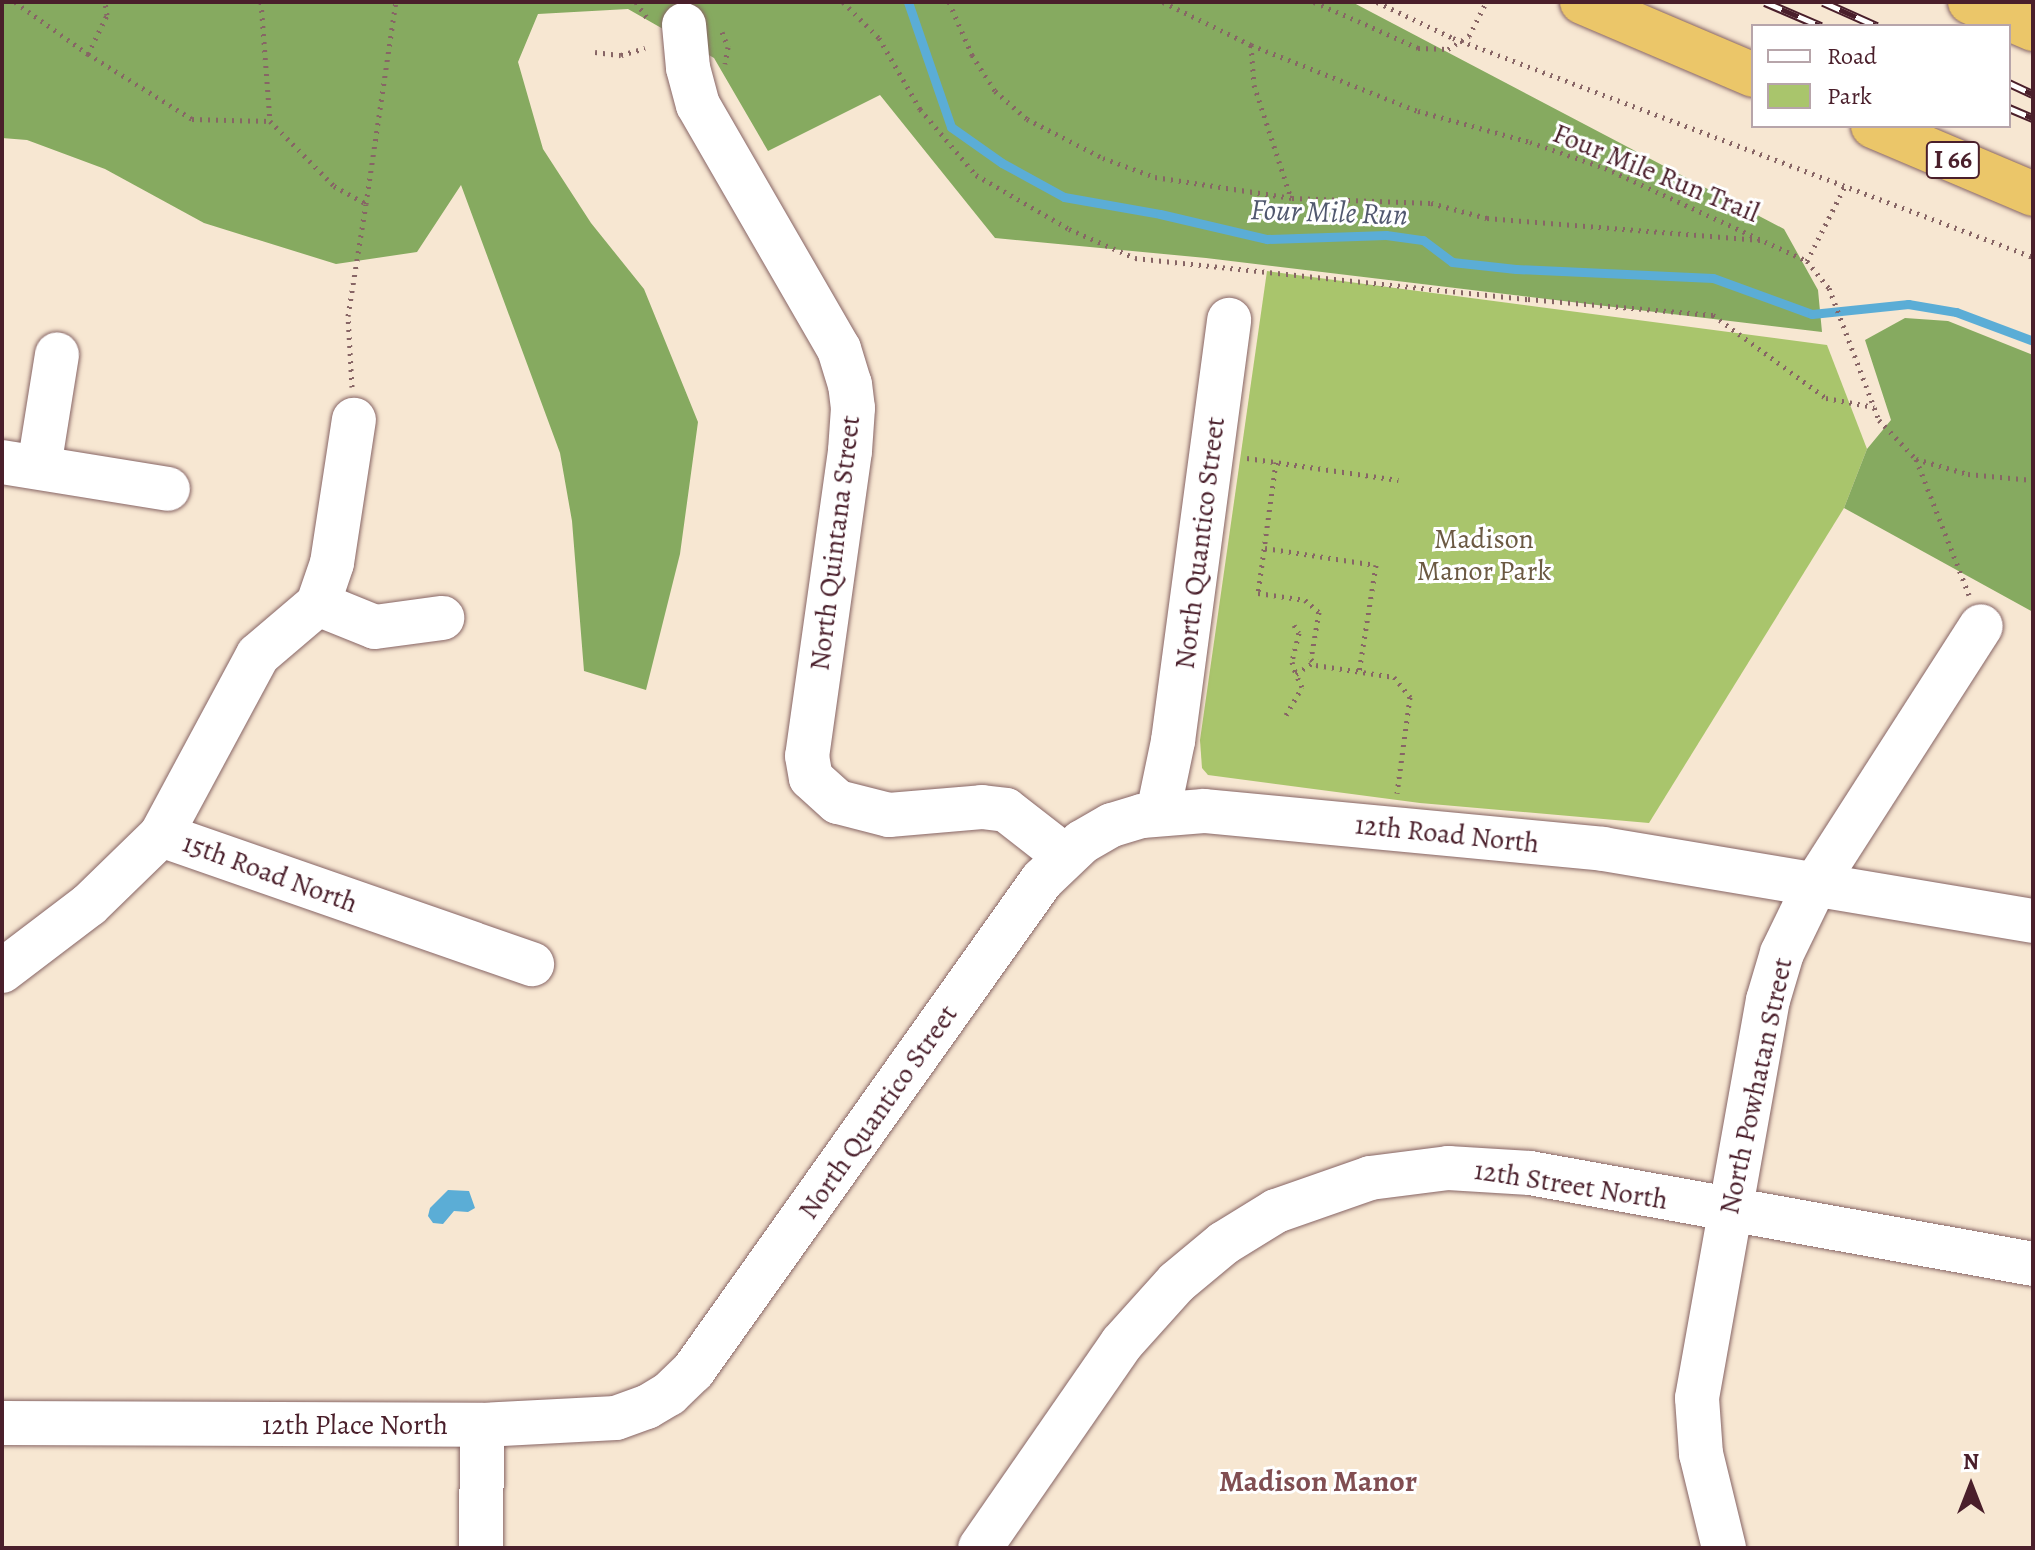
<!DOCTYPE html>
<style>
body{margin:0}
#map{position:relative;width:2035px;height:1550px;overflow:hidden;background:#f7e7d2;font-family:Alegreya,serif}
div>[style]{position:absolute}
.green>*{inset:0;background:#a9c56c}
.forest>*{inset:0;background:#86aa60}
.water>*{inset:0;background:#5badd6}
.stream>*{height:9px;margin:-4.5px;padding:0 4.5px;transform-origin:4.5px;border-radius:4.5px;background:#5badd6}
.path>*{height:5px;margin-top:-2.5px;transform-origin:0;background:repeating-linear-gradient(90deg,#876565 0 2px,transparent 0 8px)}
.roads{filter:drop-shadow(0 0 2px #876565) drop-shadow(0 0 2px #876565)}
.minor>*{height:44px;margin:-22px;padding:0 22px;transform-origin:22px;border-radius:22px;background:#fff}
.highway>*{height:44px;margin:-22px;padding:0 22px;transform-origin:22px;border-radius:22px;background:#ebc669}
.rail>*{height:9px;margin-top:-4.5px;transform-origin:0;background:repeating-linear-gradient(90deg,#fff 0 18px,#4a1f2b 0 36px);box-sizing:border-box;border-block:2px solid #4a1f2b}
.path-bridge>*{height:5px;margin-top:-2.5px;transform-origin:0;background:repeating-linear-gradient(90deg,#876565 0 2px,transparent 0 8px)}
span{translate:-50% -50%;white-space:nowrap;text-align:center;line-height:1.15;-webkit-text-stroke:6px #fff;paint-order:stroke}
.shield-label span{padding:2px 6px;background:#fff;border:2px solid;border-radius:6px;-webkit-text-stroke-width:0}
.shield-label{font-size:26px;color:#4a1f2b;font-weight:700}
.street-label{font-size:28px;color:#4a1f2b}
.park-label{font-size:28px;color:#6b5942}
.water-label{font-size:30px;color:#51586f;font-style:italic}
.neighbourhood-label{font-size:30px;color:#814e52;font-weight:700}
.frame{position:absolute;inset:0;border:4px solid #4a1f2b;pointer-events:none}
.legend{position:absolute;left:1751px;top:24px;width:260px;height:104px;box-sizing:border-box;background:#fff;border:2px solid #b7a5aa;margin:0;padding:10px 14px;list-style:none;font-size:24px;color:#4a1f2b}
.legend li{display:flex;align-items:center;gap:16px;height:40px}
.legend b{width:40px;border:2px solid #b7a5aa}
.north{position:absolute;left:1931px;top:1446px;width:80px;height:80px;-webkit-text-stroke:6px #fff;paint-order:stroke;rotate:0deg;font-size:22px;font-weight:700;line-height:32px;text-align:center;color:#4a1f2b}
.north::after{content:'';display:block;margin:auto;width:28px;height:36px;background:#4a1f2b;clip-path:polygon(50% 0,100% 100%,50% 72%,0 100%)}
</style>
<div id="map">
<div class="green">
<div style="clip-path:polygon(1267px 271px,1827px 345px,1867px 449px,1844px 508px,1649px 823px,1420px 803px,1208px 775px,1202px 768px,1200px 740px)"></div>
</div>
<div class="forest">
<div style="clip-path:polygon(2px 2px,1352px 2px,1784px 229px,1818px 290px,1822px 332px,1206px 258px,995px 238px,880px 95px,768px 151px,714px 58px,628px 9px,538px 14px,518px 62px,543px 149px,591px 223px,644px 289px,698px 422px,680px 554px,646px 690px,584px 671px,572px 521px,560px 453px,461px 185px,417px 252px,336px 264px,204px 223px,105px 169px,27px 140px,2px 138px)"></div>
<div style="clip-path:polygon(1905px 318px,1948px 321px,2033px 355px,2033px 612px,1844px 508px,1867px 449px,1891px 420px,1865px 340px)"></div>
</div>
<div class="water">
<div style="clip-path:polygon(448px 1190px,469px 1191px,475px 1208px,468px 1212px,454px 1211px,443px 1224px,433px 1223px,428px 1216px,430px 1208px)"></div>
</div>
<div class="stream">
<div style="left:908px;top:2px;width:132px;rotate:71deg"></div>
<div style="left:951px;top:127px;width:62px;rotate:35.2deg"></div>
<div style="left:1002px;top:163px;width:71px;rotate:28.7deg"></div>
<div style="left:1064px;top:197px;width:97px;rotate:10deg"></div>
<div style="left:1160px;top:214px;width:110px;rotate:13.2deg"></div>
<div style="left:1267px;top:239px;width:119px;rotate:-1.9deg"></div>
<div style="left:1386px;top:235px;width:37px;rotate:8deg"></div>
<div style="left:1423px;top:240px;width:36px;rotate:37deg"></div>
<div style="left:1452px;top:262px;width:64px;rotate:6.2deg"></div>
<div style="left:1516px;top:269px;width:197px;rotate:2.6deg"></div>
<div style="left:1713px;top:278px;width:105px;rotate:20deg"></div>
<div style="left:1812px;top:314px;width:97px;rotate:-5.9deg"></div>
<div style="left:1908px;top:304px;width:49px;rotate:9.5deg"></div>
<div style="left:1956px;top:312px;width:82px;rotate:20.6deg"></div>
</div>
<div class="path">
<div style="left:15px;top:2px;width:90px;rotate:35.5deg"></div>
<div style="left:88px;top:54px;width:123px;rotate:32deg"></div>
<div style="left:192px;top:119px;width:78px;rotate:1.5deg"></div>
<div style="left:270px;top:121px;width:91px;rotate:45.4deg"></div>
<div style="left:334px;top:186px;width:37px;rotate:29deg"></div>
<div style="left:366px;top:204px;width:204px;rotate:-81.6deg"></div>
<div style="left:261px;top:2px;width:119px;rotate:85.7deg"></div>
<div style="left:636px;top:2px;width:21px;rotate:55deg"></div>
<div style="left:843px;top:2px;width:51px;rotate:45deg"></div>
<div style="left:879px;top:38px;width:82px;rotate:60deg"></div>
<div style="left:920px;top:109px;width:87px;rotate:49.7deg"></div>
<div style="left:976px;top:175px;width:108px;rotate:30.1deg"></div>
<div style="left:1069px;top:229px;width:72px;rotate:23.7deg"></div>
<div style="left:1135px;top:258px;width:395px;rotate:6deg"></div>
<div style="left:1528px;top:299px;width:186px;rotate:4.9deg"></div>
<div style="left:1713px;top:315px;width:140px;rotate:36.3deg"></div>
<div style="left:1826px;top:398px;width:49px;rotate:10.6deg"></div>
<div style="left:949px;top:2px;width:58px;rotate:66.5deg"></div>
<div style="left:972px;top:55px;width:43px;rotate:57.4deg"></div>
<div style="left:995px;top:91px;width:43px;rotate:41.2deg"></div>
<div style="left:1027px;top:119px;width:85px;rotate:27.2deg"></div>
<div style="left:1103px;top:158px;width:55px;rotate:20.1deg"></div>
<div style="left:1155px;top:177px;width:139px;rotate:8.7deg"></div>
<div style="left:1292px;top:198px;width:139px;rotate:2.1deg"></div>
<div style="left:1431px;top:203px;width:58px;rotate:15deg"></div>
<div style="left:1487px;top:218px;width:274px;rotate:4.6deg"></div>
<div style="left:1163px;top:2px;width:98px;rotate:26deg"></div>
<div style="left:1251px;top:45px;width:180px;rotate:21.6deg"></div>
<div style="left:1418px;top:111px;width:116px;rotate:15.5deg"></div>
<div style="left:1530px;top:142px;width:79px;rotate:19.1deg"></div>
<div style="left:1605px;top:168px;width:222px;rotate:24.7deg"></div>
<div style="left:1807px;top:261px;width:35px;rotate:51deg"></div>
<div style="left:1829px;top:288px;width:141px;rotate:69.3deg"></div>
<div style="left:1879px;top:420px;width:54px;rotate:46.5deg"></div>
<div style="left:1916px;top:459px;width:54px;rotate:16.1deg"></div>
<div style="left:1968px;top:474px;width:65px;rotate:5.3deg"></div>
<div style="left:1314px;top:2px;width:48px;rotate:23.4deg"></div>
<div style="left:1377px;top:2px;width:84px;rotate:25.3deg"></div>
<div style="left:1453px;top:38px;width:620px;rotate:20.69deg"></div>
<div style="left:722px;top:32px;width:16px;rotate:68deg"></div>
<div style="left:728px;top:47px;width:17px;rotate:100deg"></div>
<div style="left:1251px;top:45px;width:40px;rotate:85.7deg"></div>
<div style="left:1254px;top:85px;width:119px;rotate:71.9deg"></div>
<div style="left:595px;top:52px;width:26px;rotate:7deg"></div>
<div style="left:621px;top:55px;width:25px;rotate:-16deg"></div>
<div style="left:88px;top:54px;width:43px;rotate:-64deg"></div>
<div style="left:107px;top:15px;width:13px;rotate:-99deg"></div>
<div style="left:1807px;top:261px;width:84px;rotate:-63.1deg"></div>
<div style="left:352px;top:387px;width:71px;rotate:-93.2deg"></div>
<div style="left:348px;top:316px;width:113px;rotate:-80.9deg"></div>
<div style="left:1247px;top:458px;width:153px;rotate:8.3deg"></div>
<div style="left:1916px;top:459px;width:146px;rotate:68.7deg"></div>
<div style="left:1276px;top:462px;width:132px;rotate:97.8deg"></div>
<div style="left:1258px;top:593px;width:48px;rotate:8.5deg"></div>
<div style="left:1305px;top:600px;width:18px;rotate:41deg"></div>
<div style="left:1319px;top:612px;width:48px;rotate:99.7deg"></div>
<div style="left:1311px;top:659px;width:8px;rotate:50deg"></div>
<div style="left:1316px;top:665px;width:79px;rotate:8.7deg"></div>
<div style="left:1394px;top:677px;width:26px;rotate:51deg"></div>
<div style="left:1410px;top:697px;width:97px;rotate:97.7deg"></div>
<div style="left:1265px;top:548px;width:112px;rotate:8.7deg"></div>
<div style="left:1376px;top:565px;width:108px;rotate:99deg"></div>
<div style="left:1294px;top:625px;width:9px;rotate:58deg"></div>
<div style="left:1299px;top:633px;width:30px;rotate:104deg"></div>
<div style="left:1292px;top:662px;width:13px;rotate:72deg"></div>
<div style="left:1296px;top:674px;width:22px;rotate:-34deg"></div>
<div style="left:1286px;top:715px;width:32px;rotate:-60deg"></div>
<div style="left:1302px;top:687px;width:14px;rotate:-115deg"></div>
</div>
<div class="roads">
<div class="minor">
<div style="left:684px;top:25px;width:43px;rotate:84.7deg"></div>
<div style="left:688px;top:68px;width:38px;rotate:75deg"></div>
<div style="left:698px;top:105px;width:282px;rotate:60deg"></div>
<div style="left:839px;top:349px;width:37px;rotate:73deg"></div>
<div style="left:850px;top:384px;width:24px;rotate:83deg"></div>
<div style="left:853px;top:408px;width:43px;rotate:94deg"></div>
<div style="left:850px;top:451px;width:308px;rotate:98deg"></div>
<div style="left:807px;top:756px;width:22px;rotate:80deg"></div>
<div style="left:811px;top:778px;width:36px;rotate:42deg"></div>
<div style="left:838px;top:802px;width:53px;rotate:14.3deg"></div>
<div style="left:889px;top:815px;width:93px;rotate:-4.9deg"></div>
<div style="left:982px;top:807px;width:24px;rotate:7deg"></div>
<div style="left:1006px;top:810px;width:75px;rotate:37.9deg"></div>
<div style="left:2px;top:462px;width:168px;rotate:9.2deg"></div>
<div style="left:39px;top:467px;width:114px;rotate:-80.9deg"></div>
<div style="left:318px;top:604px;width:43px;rotate:-71.1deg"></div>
<div style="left:332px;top:563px;width:145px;rotate:-81.3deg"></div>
<div style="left:318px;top:604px;width:61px;rotate:22deg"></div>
<div style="left:375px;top:627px;width:68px;rotate:-7.7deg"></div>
<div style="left:1158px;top:813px;width:74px;rotate:-78.2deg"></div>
<div style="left:1173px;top:741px;width:425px;rotate:-82.4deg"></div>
<div style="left:161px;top:835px;width:204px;rotate:-61.7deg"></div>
<div style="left:258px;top:655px;width:79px;rotate:-40.4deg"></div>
<div style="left:2px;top:971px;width:109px;rotate:-37.2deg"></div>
<div style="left:89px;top:905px;width:100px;rotate:-44.2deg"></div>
<div style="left:161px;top:835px;width:393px;rotate:19.2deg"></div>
<div style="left:2px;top:1423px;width:480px;rotate:0.2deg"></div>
<div style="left:482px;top:1425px;width:134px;rotate:-3deg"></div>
<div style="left:616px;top:1418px;width:33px;rotate:-20deg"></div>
<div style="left:647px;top:1407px;width:26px;rotate:-31deg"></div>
<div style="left:669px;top:1394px;width:33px;rotate:-44deg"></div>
<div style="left:693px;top:1371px;width:602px;rotate:-54.6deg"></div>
<div style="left:1042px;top:880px;width:55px;rotate:-43.5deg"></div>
<div style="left:1082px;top:842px;width:34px;rotate:-30deg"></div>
<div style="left:1112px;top:825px;width:31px;rotate:-17deg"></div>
<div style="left:1142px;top:816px;width:62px;rotate:-4.6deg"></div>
<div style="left:1204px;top:811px;width:401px;rotate:5.4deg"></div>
<div style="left:1603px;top:849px;width:436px;rotate:9.5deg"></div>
<div style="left:481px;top:1548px;width:123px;rotate:-89.5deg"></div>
<div style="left:980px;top:1548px;width:249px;rotate:-55.3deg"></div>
<div style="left:1122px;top:1343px;width:82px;rotate:-48deg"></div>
<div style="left:1177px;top:1282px;width:61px;rotate:-39.7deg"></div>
<div style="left:1224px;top:1243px;width:61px;rotate:-31.6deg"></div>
<div style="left:1276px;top:1211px;width:100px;rotate:-19.3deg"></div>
<div style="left:1370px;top:1178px;width:79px;rotate:-7.3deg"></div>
<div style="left:1448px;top:1168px;width:82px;rotate:3.5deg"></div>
<div style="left:1530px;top:1173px;width:511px;rotate:10.25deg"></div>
<div style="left:1724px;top:1548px;width:97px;rotate:-103.7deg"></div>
<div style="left:1701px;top:1454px;width:56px;rotate:-94.1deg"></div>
<div style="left:1697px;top:1398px;width:404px;rotate:-79.9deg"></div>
<div style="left:1768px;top:1000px;width:49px;rotate:-73.4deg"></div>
<div style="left:1782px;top:953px;width:78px;rotate:-64.1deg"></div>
<div style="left:1816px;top:883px;width:305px;rotate:-57.3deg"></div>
</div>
<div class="highway">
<div style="left:1582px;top:2px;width:186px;rotate:23.1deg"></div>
<div style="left:1970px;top:2px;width:69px;rotate:23.2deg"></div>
<div style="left:1873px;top:126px;width:174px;rotate:23deg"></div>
</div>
</div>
<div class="rail">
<div style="left:1765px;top:2px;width:61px;rotate:23.2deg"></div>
<div style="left:1823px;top:2px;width:59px;rotate:24deg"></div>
<div style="left:2009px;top:83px;width:26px;rotate:25deg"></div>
<div style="left:2009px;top:108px;width:26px;rotate:23deg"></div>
</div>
<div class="path-bridge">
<div style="left:1358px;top:21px;width:66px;rotate:24.2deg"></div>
<div style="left:1418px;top:48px;width:30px;rotate:2deg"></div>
<div style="left:1448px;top:49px;width:25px;rotate:-32deg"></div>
<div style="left:1469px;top:36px;width:38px;rotate:-63deg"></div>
</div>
<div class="shield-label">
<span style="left:1953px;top:160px">I 66</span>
</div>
<div class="street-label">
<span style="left:1656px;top:173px;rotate:22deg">Four Mile Run Trail</span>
<span style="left:835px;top:543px;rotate:-83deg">North Quintana Street</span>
<span style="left:1200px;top:543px;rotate:-83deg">North Quantico Street</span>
<span style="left:1447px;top:834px;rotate:6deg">12th Road North</span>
<span style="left:270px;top:873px;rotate:20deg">15th Road North</span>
<span style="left:1756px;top:1086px;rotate:-78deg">North Powhatan Street</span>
<span style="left:878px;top:1112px;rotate:-55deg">North Quantico Street</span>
<span style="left:1571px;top:1185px;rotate:9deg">12th Street North</span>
<span style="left:355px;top:1425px">12th Place North</span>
</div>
<div class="park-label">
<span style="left:1484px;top:555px">Madison<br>Manor Park</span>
</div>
<div class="water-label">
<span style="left:1329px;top:212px;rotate:2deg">Four Mile Run</span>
</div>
<div class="neighbourhood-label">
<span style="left:1318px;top:1481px">Madison Manor</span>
</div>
<div class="frame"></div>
<ul class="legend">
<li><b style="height:10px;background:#fff"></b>Road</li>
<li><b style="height:22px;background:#a9c56c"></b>Park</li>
</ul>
<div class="north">N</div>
</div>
